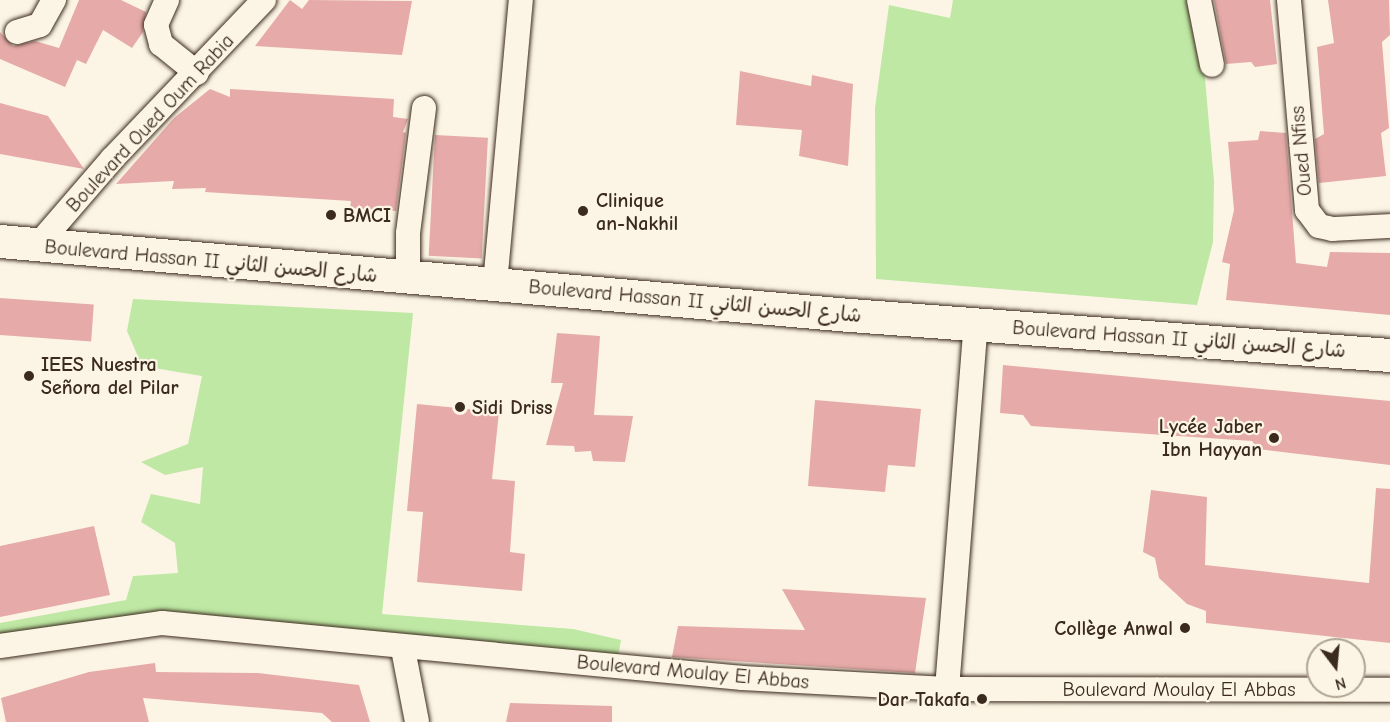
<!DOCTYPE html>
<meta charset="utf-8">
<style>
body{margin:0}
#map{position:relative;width:1390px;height:722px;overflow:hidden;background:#fcf5e5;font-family:"Comic Neue","Playpen Sans Arabic",sans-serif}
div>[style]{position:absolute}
.green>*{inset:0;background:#bee8a4}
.building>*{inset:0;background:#e6aba8;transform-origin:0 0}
.roads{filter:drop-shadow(0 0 2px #3b2a1e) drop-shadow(0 0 2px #3b2a1e)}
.street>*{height:24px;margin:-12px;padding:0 12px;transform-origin:12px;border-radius:12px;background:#fcf5e5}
.primary>*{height:33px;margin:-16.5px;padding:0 16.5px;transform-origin:16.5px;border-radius:16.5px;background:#fcf5e5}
.dots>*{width:16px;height:16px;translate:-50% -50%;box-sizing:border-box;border:3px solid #fcf5e5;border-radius:50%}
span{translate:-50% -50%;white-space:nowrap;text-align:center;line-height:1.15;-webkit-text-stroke:4.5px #fcf5e5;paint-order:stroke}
.street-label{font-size:20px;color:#3b2a1e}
.poi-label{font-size:20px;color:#3b2a1e;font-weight:700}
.left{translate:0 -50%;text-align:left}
.right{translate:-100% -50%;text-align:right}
.north{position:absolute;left:1306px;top:638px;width:60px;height:60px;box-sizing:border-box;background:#fcf5e5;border:2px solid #afa495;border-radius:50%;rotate:164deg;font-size:16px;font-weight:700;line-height:24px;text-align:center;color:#3b2a1e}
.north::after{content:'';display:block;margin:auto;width:21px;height:27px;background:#3b2a1e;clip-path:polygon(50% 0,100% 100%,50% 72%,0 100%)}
</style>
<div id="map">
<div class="green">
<div style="clip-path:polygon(953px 0,1188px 0,1204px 67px,1214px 181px,1213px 242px,1197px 305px,876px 279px,875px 108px,889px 5px,950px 18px)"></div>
<div style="clip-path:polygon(133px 299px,413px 313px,382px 614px,573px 629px,621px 640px,618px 657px,168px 611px,0 636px,0 623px,126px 600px,133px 576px,178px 573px,175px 543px,141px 522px,151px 494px,200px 504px,203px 467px,165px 475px,141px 462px,188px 444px,202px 376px,142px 366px,127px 331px)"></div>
</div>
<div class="building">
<div style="clip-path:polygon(79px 0,121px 0,146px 12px,143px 32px,132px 48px,103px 30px,86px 64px,77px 60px,65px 87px,0 59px,0 32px,13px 46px,35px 41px,59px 48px)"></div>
<div style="clip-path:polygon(290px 0,302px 9px,309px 0,412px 1px,402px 55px,255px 46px)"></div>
<div style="clip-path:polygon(1214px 0,1270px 0,1277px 64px,1255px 67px,1251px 62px,1226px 64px)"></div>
<div style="clip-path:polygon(1328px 0,1389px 0,1390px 35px,1382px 42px,1389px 128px,1381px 133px,1386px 176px,1319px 183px,1315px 139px,1324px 134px,1317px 47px,1334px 43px)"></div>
<div style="clip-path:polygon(740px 71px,811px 86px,812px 75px,853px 84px,848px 166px,799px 156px,802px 130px,736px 125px)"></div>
<div style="clip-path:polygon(210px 89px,230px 97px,230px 89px,394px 99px,393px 117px,408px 119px,403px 132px,406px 133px,396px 211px,350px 208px,351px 201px,205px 192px,206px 188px,172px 189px,174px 181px,116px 184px,174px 118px)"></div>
<div style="clip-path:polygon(0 103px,48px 116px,84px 169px,0 154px)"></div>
<div style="clip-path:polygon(1260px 131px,1286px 133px,1296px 263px,1327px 267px,1330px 252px,1390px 253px,1390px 315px,1226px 300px,1230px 264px,1222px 262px,1234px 210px,1228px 142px,1258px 140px)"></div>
<div style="left:435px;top:135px;width:53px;height:121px;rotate:3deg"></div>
<div style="left:0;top:298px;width:94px;height:37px;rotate:4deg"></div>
<div style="clip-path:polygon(557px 333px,600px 336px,594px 415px,633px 416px,625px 462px,593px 461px,591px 451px,575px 452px,574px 446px,546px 445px,563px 383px,551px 383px)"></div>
<div style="clip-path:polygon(1003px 365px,1390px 401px,1390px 465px,1258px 449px,1252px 441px,1031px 426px,1023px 415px,1000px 413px)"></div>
<div style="clip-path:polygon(815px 400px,921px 409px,915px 467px,888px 465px,885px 492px,808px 486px)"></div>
<div style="clip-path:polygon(417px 404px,499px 412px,492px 479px,515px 481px,510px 552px,525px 554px,522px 591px,417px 582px,423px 512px,407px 511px)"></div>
<div style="clip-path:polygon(1376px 488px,1390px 489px,1390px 643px,1206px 623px,1206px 611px,1187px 604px,1159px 578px,1155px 558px,1143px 552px,1151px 490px,1207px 497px,1205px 565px,1369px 583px)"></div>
<div style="clip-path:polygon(94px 526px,110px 595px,0 617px,0 546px)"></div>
<div style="clip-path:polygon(782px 589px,926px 598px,915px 673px,672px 657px,678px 626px,805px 630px)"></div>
<div style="clip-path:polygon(155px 663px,156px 672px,258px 673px,359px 685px,370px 722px,332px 722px,322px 713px,143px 698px,149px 722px,6px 722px,1px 698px,89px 672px)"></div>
<div style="clip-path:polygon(510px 703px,612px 706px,612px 722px,506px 722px)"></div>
</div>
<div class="roads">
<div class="street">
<div style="left:167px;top:0;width:27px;rotate:114deg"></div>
<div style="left:156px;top:25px;width:20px;rotate:75deg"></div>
<div style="left:161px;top:44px;width:46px;rotate:38.9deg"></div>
<div style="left:1199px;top:0;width:66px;rotate:78.7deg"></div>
<div style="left:1289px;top:0;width:211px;rotate:85.1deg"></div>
<div style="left:1307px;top:210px;width:20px;rotate:53deg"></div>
<div style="left:1319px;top:226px;width:14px;rotate:12deg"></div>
<div style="left:1333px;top:229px;width:57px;rotate:-3deg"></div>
<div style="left:17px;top:32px;width:24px;rotate:-17deg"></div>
<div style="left:40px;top:25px;width:29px;rotate:-61deg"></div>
<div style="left:37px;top:246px;width:115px;rotate:-49.2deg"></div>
<div style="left:112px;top:159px;width:220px;rotate:-46.3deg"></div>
<div style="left:408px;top:276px;width:43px;rotate:-90deg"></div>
<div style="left:408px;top:233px;width:126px;rotate:-82.7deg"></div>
<div style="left:495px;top:284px;width:285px;rotate:-84.8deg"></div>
<div style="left:0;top:646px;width:164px;rotate:-8.1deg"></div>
<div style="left:162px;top:623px;width:583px;rotate:5.42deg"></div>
<div style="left:742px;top:678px;width:205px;rotate:3.1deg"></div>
<div style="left:947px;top:689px;width:443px;rotate:0.1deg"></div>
<div style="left:403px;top:649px;width:74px;rotate:79.1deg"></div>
<div style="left:947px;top:689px;width:367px;rotate:-85.5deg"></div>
</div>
<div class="primary">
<div style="left:0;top:241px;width:853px;rotate:4.98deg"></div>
<div style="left:850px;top:315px;width:541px;rotate:4.24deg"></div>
</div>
</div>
<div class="dots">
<div style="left:583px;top:211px;background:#3b2a1e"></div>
<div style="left:331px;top:215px;background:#3b2a1e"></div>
<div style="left:29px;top:376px;background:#3b2a1e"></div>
<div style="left:460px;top:407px;background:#3b2a1e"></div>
<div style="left:1274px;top:438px;background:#3b2a1e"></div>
<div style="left:1185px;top:628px;background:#3b2a1e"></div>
<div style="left:982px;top:699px;background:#3b2a1e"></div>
</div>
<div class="street-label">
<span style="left:150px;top:123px;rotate:-47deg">Boulevard Oued Oum Rabia</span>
<span style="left:1301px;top:151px;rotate:-95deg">Oued Nfiss</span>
<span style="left:211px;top:261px;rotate:5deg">Boulevard Hassan II شارع الحسن الثاني</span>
<span style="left:695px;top:301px;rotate:5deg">Boulevard Hassan II شارع الحسن الثاني</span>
<span style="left:1179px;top:339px;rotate:4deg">Boulevard Hassan II شارع الحسن الثاني</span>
<span style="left:693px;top:672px;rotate:5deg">Boulevard Moulay El Abbas</span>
<span style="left:1179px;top:689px">Boulevard Moulay El Abbas</span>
</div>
<div class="poi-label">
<span class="left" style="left:596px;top:212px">Clinique<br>an-Nakhil</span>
<span class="left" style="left:343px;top:215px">BMCI</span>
<span class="left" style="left:41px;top:376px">IEES Nuestra<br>Señora del Pilar</span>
<span class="left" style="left:472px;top:407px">Sidi Driss</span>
<span class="right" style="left:1262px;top:438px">Lycée Jaber<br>Ibn Hayyan</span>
<span class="right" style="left:1173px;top:628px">Collège Anwal</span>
<span class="right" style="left:970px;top:699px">Dar Takafa</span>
</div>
<div class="north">N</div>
</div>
